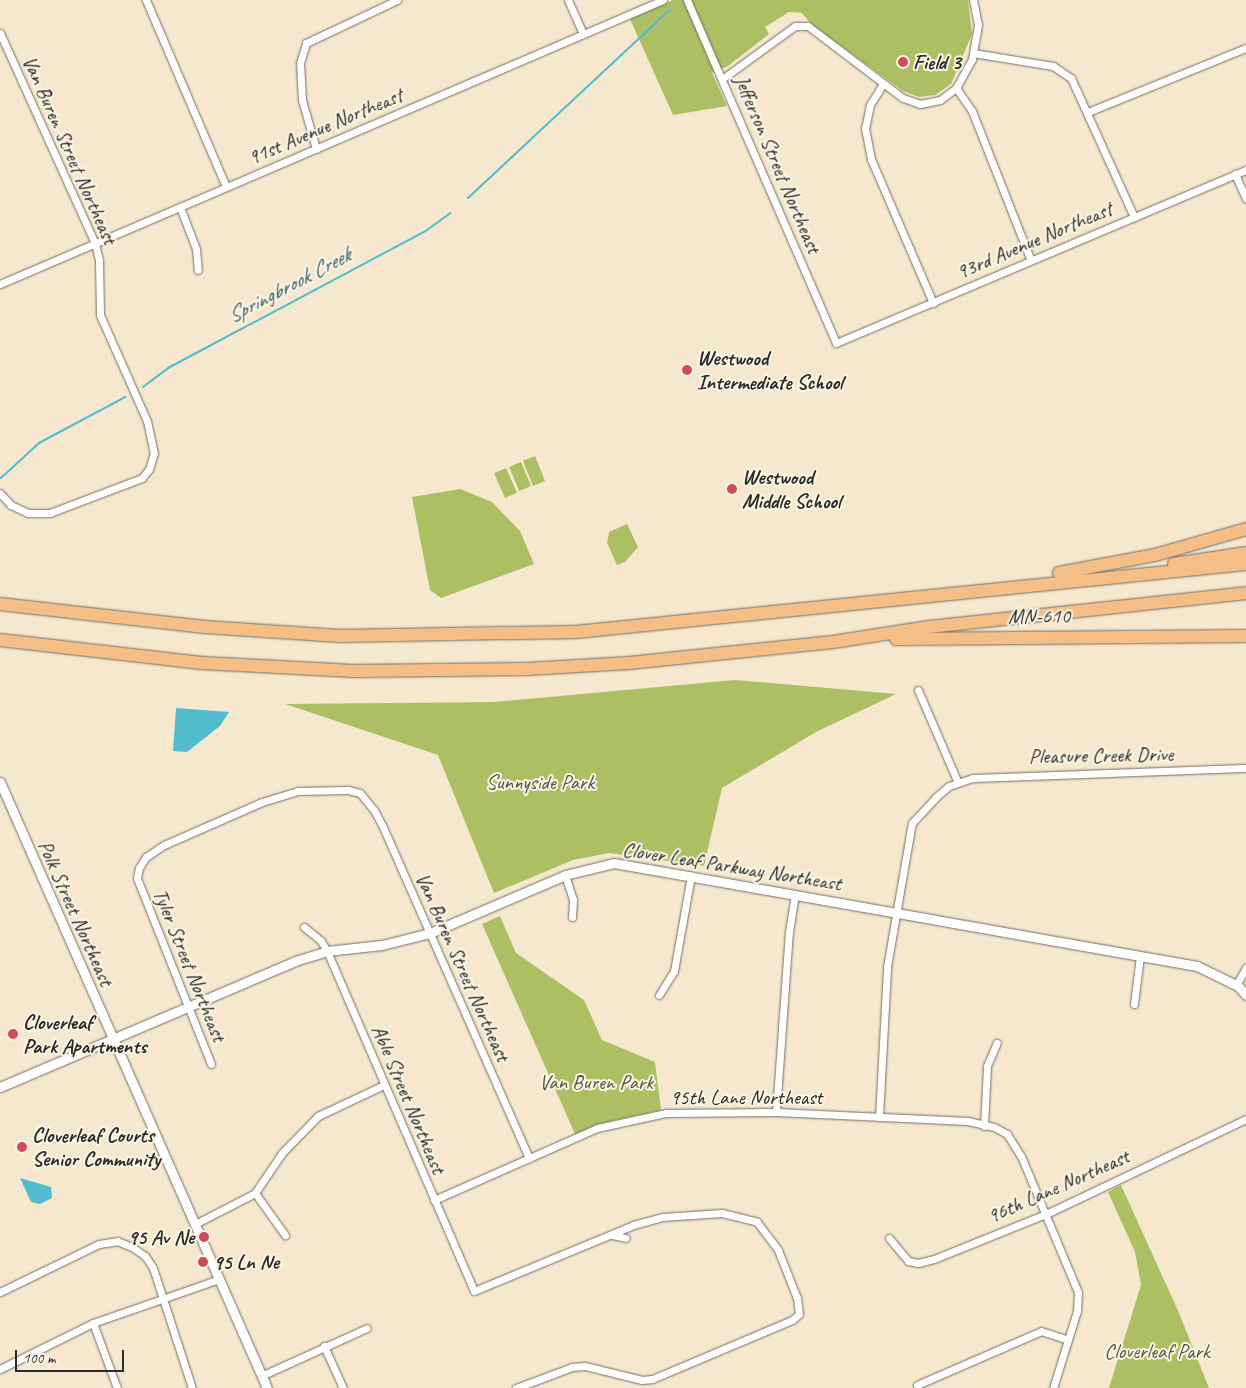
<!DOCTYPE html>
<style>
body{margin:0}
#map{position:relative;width:1246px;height:1388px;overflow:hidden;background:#f6e8cf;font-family:Caveat,sans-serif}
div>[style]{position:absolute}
.green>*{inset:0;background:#acbf63;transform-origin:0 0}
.water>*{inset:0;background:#52bccf}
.stream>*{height:2px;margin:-1px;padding:0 1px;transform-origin:1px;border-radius:1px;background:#52bccf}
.roads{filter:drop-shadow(0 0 1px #726d64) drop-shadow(0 0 1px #726d64)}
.minor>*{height:7px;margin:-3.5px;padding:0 3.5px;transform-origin:3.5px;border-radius:3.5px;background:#fff}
.tertiary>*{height:9px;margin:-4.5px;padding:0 4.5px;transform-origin:4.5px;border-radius:4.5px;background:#fff}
.motorway>*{height:12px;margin:-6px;padding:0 6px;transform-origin:6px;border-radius:6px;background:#f6be87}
.dots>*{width:14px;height:14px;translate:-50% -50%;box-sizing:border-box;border:2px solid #fcf5e5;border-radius:50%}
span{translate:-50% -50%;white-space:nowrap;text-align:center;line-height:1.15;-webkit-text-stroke:4px #fcf5e5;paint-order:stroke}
.poi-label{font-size:21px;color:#2b2b2b;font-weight:700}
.left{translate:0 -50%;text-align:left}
.right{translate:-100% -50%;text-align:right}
.street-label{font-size:21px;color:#2b2b2b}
.park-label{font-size:21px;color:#52573c}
.water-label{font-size:22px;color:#395e64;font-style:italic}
.scale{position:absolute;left:15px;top:1350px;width:109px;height:22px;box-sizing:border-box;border:2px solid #2b2b2b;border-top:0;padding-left:6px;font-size:15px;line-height:18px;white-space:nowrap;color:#2b2b2b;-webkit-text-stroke:4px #fcf5e5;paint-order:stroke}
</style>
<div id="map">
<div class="green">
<div style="clip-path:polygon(673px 0,968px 0,972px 34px,951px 84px,935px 95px,919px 97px,903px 91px,812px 25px,802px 13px,789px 12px,765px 27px,769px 34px,728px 66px,712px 73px,727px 106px,673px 115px,630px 19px)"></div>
<div style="left:535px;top:456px;width:27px;height:13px;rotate:68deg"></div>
<div style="left:521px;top:462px;width:26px;height:13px;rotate:67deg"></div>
<div style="left:506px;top:468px;width:27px;height:13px;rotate:66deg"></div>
<div style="clip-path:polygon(460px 489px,492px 502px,520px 531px,534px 564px,441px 598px,430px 590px,412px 497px)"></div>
<div style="clip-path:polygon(627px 524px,638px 547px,625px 562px,617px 565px,607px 543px,609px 532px)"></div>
<div style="clip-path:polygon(735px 680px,896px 694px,816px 732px,722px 788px,704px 866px,609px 853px,573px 860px,494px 893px,438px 755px,285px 704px,494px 702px)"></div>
<div style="clip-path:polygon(500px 916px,516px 953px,584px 1000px,602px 1040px,655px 1062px,661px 1110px,611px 1121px,575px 1134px,482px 924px)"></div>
<div style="clip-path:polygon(1121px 1185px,1179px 1313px,1209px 1388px,1109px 1388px,1141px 1285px,1135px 1252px,1108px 1192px)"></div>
</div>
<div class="water">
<div style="clip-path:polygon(176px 708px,229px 712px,220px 726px,187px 752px,173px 751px)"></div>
<div style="clip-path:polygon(20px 1178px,51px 1187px,52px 1198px,40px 1204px,31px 1202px)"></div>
</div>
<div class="stream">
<div style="left:468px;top:198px;width:277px;rotate:-43deg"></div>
<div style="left:143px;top:387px;width:31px;rotate:-37deg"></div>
<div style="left:168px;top:368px;width:293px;rotate:-28deg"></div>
<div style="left:427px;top:230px;width:29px;rotate:-36deg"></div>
<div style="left:1px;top:478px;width:52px;rotate:-42.6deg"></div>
<div style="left:39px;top:443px;width:98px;rotate:-28.1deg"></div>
</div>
<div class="roads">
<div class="minor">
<div style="left:146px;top:0;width:203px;rotate:66.8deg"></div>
<div style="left:568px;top:0;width:37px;rotate:66deg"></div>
<div style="left:687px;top:0;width:374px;rotate:66.5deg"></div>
<div style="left:836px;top:343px;width:445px;rotate:-22.9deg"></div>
<div style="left:0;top:33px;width:230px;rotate:65.7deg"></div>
<div style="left:95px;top:243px;width:18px;rotate:77deg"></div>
<div style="left:99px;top:261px;width:54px;rotate:88.9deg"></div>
<div style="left:100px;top:315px;width:116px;rotate:66.1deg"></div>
<div style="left:147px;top:421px;width:33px;rotate:78deg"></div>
<div style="left:154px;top:453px;width:17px;rotate:107deg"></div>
<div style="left:149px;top:469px;width:11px;rotate:128deg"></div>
<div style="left:142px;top:478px;width:98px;rotate:159.2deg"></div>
<div style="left:50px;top:513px;width:22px;rotate:180deg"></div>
<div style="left:28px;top:513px;width:19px;rotate:-155deg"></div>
<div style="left:11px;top:505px;width:16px;rotate:-133deg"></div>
<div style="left:973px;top:53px;width:81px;rotate:9.2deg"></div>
<div style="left:1053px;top:66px;width:22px;rotate:34deg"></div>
<div style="left:1071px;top:78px;width:153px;rotate:65.6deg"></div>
<div style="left:722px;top:79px;width:90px;rotate:-36deg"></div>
<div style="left:795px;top:26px;width:13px"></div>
<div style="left:808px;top:26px;width:119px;rotate:37.2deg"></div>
<div style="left:903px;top:98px;width:18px;rotate:19deg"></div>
<div style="left:920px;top:104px;width:20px;rotate:-11deg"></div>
<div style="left:940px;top:100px;width:20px;rotate:-37deg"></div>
<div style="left:956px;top:88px;width:33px;rotate:-61deg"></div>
<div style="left:972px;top:59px;width:35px;rotate:-80deg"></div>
<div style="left:978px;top:25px;width:25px;rotate:-101deg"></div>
<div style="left:883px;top:84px;width:25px;rotate:122deg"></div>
<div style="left:870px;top:105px;width:24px;rotate:102deg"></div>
<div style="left:865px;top:128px;width:32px;rotate:79deg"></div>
<div style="left:871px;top:159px;width:157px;rotate:66.7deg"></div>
<div style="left:956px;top:88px;width:28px;rotate:55deg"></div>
<div style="left:972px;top:111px;width:158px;rotate:68.5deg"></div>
<div style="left:1088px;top:112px;width:170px;rotate:-22.1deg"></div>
<div style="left:316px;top:149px;width:51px;rotate:-105.9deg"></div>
<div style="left:302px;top:100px;width:37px;rotate:-93deg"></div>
<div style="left:300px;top:63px;width:21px;rotate:-73deg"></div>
<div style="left:306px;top:43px;width:101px;rotate:-25.3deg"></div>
<div style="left:1235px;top:174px;width:27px;rotate:66deg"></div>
<div style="left:180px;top:207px;width:45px;rotate:69.1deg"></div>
<div style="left:196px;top:249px;width:21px;rotate:85deg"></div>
<div style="left:0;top:284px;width:721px;rotate:-23.19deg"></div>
<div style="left:918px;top:690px;width:101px;rotate:66.7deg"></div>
<div style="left:565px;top:875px;width:25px;rotate:72deg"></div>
<div style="left:573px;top:899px;width:18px;rotate:93deg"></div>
<div style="left:304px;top:927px;width:22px;rotate:39deg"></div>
<div style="left:321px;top:941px;width:12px;rotate:59deg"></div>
<div style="left:327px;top:951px;width:370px;rotate:66.6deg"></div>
<div style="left:474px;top:1291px;width:172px;rotate:-22.5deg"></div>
<div style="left:633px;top:1225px;width:31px;rotate:-15deg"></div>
<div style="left:663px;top:1217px;width:59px;rotate:-3.9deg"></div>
<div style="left:722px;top:1213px;width:36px;rotate:14deg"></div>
<div style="left:757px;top:1222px;width:35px;rotate:53deg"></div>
<div style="left:778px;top:1250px;width:52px;rotate:68.4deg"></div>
<div style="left:797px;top:1298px;width:16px;rotate:83deg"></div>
<div style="left:799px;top:1314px;width:9px;rotate:139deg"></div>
<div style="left:792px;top:1320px;width:152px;rotate:157.1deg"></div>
<div style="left:652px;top:1379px;width:10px;rotate:174deg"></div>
<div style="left:642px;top:1380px;width:59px;rotate:-166.2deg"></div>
<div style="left:585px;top:1366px;width:13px;rotate:176deg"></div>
<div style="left:572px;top:1367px;width:60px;rotate:159.4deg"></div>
<div style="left:1236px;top:985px;width:20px;rotate:-60deg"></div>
<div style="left:659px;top:995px;width:28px;rotate:-58deg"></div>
<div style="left:674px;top:971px;width:97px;rotate:-79.9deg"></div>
<div style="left:1134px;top:1004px;width:48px;rotate:-82.9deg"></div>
<div style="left:211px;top:1064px;width:200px;rotate:-111.7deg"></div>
<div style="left:137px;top:878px;width:10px;rotate:-79deg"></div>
<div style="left:139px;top:868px;width:13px;rotate:-58deg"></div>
<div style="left:146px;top:857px;width:22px;rotate:-34deg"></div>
<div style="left:164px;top:845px;width:107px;rotate:-23.7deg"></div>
<div style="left:262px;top:802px;width:38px;rotate:-17deg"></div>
<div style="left:298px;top:791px;width:50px;rotate:-1.1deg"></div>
<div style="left:348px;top:790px;width:12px;rotate:14deg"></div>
<div style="left:360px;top:793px;width:22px;rotate:51deg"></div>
<div style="left:374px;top:810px;width:19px;rotate:62deg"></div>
<div style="left:383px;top:827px;width:362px;rotate:66.2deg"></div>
<div style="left:776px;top:1112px;width:180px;rotate:-85.9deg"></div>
<div style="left:789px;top:932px;width:38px;rotate:-81deg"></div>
<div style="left:879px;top:1117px;width:150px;rotate:-86.9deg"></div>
<div style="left:887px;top:967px;width:146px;rotate:-80.2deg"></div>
<div style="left:912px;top:823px;width:34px;rotate:-47deg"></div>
<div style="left:935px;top:798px;width:18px;rotate:-41deg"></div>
<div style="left:949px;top:786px;width:24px;rotate:-19deg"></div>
<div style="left:972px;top:778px;width:274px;rotate:-2.1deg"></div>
<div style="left:984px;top:1126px;width:60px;rotate:-87.1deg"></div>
<div style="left:987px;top:1066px;width:25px;rotate:-67deg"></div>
<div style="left:255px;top:1193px;width:52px;rotate:54.5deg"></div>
<div style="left:434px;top:1200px;width:178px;rotate:-23.8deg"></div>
<div style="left:597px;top:1128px;width:71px;rotate:-12.3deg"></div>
<div style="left:666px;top:1113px;width:110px;rotate:-0.5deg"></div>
<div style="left:776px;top:1112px;width:192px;rotate:2.7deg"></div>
<div style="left:968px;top:1121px;width:27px;rotate:13deg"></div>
<div style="left:994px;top:1127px;width:15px;rotate:28deg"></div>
<div style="left:1007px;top:1134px;width:26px;rotate:58deg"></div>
<div style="left:1021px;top:1156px;width:147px;rotate:67.3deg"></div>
<div style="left:1078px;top:1292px;width:19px;rotate:93deg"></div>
<div style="left:1077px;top:1311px;width:81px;rotate:107.3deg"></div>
<div style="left:195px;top:1224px;width:68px;rotate:-27.3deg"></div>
<div style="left:255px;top:1193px;width:48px;rotate:-56deg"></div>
<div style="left:282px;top:1153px;width:52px;rotate:-45.8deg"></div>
<div style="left:318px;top:1116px;width:73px;rotate:-25.2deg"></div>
<div style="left:612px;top:1235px;width:14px;rotate:12deg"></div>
<div style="left:889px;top:1238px;width:30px;rotate:50deg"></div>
<div style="left:908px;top:1261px;width:10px;rotate:11deg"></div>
<div style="left:918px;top:1263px;width:16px;rotate:-14deg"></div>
<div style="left:934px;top:1259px;width:121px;rotate:-21.9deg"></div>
<div style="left:1046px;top:1214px;width:221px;rotate:-25.4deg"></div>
<div style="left:0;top:1292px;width:110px;rotate:-25.9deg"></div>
<div style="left:99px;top:1244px;width:18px;rotate:-9deg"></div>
<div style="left:117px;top:1241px;width:16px;rotate:22deg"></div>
<div style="left:132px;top:1247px;width:16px;rotate:35deg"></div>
<div style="left:145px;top:1256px;width:14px;rotate:56deg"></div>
<div style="left:153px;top:1268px;width:126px;rotate:72deg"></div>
<div style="left:93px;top:1323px;width:69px;rotate:69.7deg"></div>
<div style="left:324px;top:1346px;width:46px;rotate:65.7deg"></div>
<div style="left:0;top:1369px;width:104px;rotate:-26.3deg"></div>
<div style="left:93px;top:1323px;width:133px;rotate:-19.2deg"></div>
<div style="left:261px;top:1376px;width:116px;rotate:-24.4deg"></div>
<div style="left:917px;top:1385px;width:135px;rotate:-23.5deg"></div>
<div style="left:1041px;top:1331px;width:28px;rotate:18deg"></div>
</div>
<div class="tertiary">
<div style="left:0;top:782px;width:662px;rotate:66.22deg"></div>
<div style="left:0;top:1087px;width:321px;rotate:-23.1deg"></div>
<div style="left:295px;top:961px;width:34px;rotate:-17deg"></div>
<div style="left:327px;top:951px;width:55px;rotate:-6.2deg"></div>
<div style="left:382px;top:945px;width:49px;rotate:-14deg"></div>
<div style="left:430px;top:933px;width:147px;rotate:-23.2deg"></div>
<div style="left:565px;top:875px;width:50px;rotate:-13.8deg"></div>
<div style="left:614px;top:863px;width:592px;rotate:10.02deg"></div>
<div style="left:1197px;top:966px;width:46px;rotate:26deg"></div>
<div style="left:1238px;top:986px;width:12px;rotate:48deg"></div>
</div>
<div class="motorway">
<div style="left:1174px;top:564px;width:73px;rotate:-8.7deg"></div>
<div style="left:1059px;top:573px;width:98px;rotate:-10.6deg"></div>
<div style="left:1155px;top:555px;width:95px;rotate:-15.9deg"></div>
<div style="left:0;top:604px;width:206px;rotate:6.4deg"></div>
<div style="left:205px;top:627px;width:135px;rotate:3.8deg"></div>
<div style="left:340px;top:636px;width:236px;rotate:-1deg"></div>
<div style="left:576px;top:632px;width:673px;rotate:-5.8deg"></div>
<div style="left:896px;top:639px;width:350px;rotate:-0.5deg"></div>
<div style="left:0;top:640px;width:203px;rotate:6.5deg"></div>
<div style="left:202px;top:663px;width:152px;rotate:3deg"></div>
<div style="left:354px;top:671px;width:173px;rotate:-0.7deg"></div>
<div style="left:527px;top:669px;width:102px;rotate:-3.4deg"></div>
<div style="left:629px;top:663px;width:205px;rotate:-5.9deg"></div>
<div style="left:833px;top:642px;width:97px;rotate:-8.9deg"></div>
<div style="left:929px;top:627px;width:319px;rotate:-6.1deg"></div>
</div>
</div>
<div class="dots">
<div style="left:903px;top:62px;background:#d1495b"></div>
<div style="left:687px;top:370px;background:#d1495b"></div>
<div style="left:732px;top:489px;background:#d1495b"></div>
<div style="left:13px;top:1034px;background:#d1495b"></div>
<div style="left:22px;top:1147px;background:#d1495b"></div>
<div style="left:204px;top:1237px;background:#d1495b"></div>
<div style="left:203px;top:1262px;background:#d1495b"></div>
</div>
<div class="poi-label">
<span class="left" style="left:913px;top:62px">Field 3</span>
<span class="left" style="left:697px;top:370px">Westwood<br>Intermediate School</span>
<span class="left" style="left:742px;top:489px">Westwood<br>Middle School</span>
<span class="left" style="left:23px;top:1034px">Cloverleaf<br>Park Apartments</span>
<span class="left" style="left:32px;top:1147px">Cloverleaf Courts<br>Senior Community</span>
<span class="right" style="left:194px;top:1237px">95 Av Ne</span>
<span class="left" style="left:213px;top:1262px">95 Ln Ne</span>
</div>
<div class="street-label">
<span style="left:325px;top:126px;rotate:-23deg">91st Avenue Northeast</span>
<span style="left:70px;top:150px;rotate:66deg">Van Buren Street Northeast</span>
<span style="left:778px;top:164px;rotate:67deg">Jefferson Street Northeast</span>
<span style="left:1034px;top:240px;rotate:-23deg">93rd Avenue Northeast</span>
<span style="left:1039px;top:616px;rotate:-1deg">MN-610</span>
<span style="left:1101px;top:755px;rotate:-1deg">Pleasure Creek Drive</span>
<span style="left:732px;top:866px;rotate:9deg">Clover Leaf Parkway Northeast</span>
<span style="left:76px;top:913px;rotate:66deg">Polk Street Northeast</span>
<span style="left:190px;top:965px;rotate:68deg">Tyler Street Northeast</span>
<span style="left:463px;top:967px;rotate:66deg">Van Buren Street Northeast</span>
<span style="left:746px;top:1097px">95th Lane Northeast</span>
<span style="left:409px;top:1099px;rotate:67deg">Able Street Northeast</span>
<span style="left:1058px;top:1186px;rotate:-24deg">96th Lane Northeast</span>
</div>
<div class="park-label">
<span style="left:540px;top:782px">Sunnyside Park</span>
<span style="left:596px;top:1082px">Van Buren Park</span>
<span style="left:1157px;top:1351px">Cloverleaf Park</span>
</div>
<div class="water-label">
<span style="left:289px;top:286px;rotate:-28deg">Springbrook Creek</span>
</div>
<div class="scale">100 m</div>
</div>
